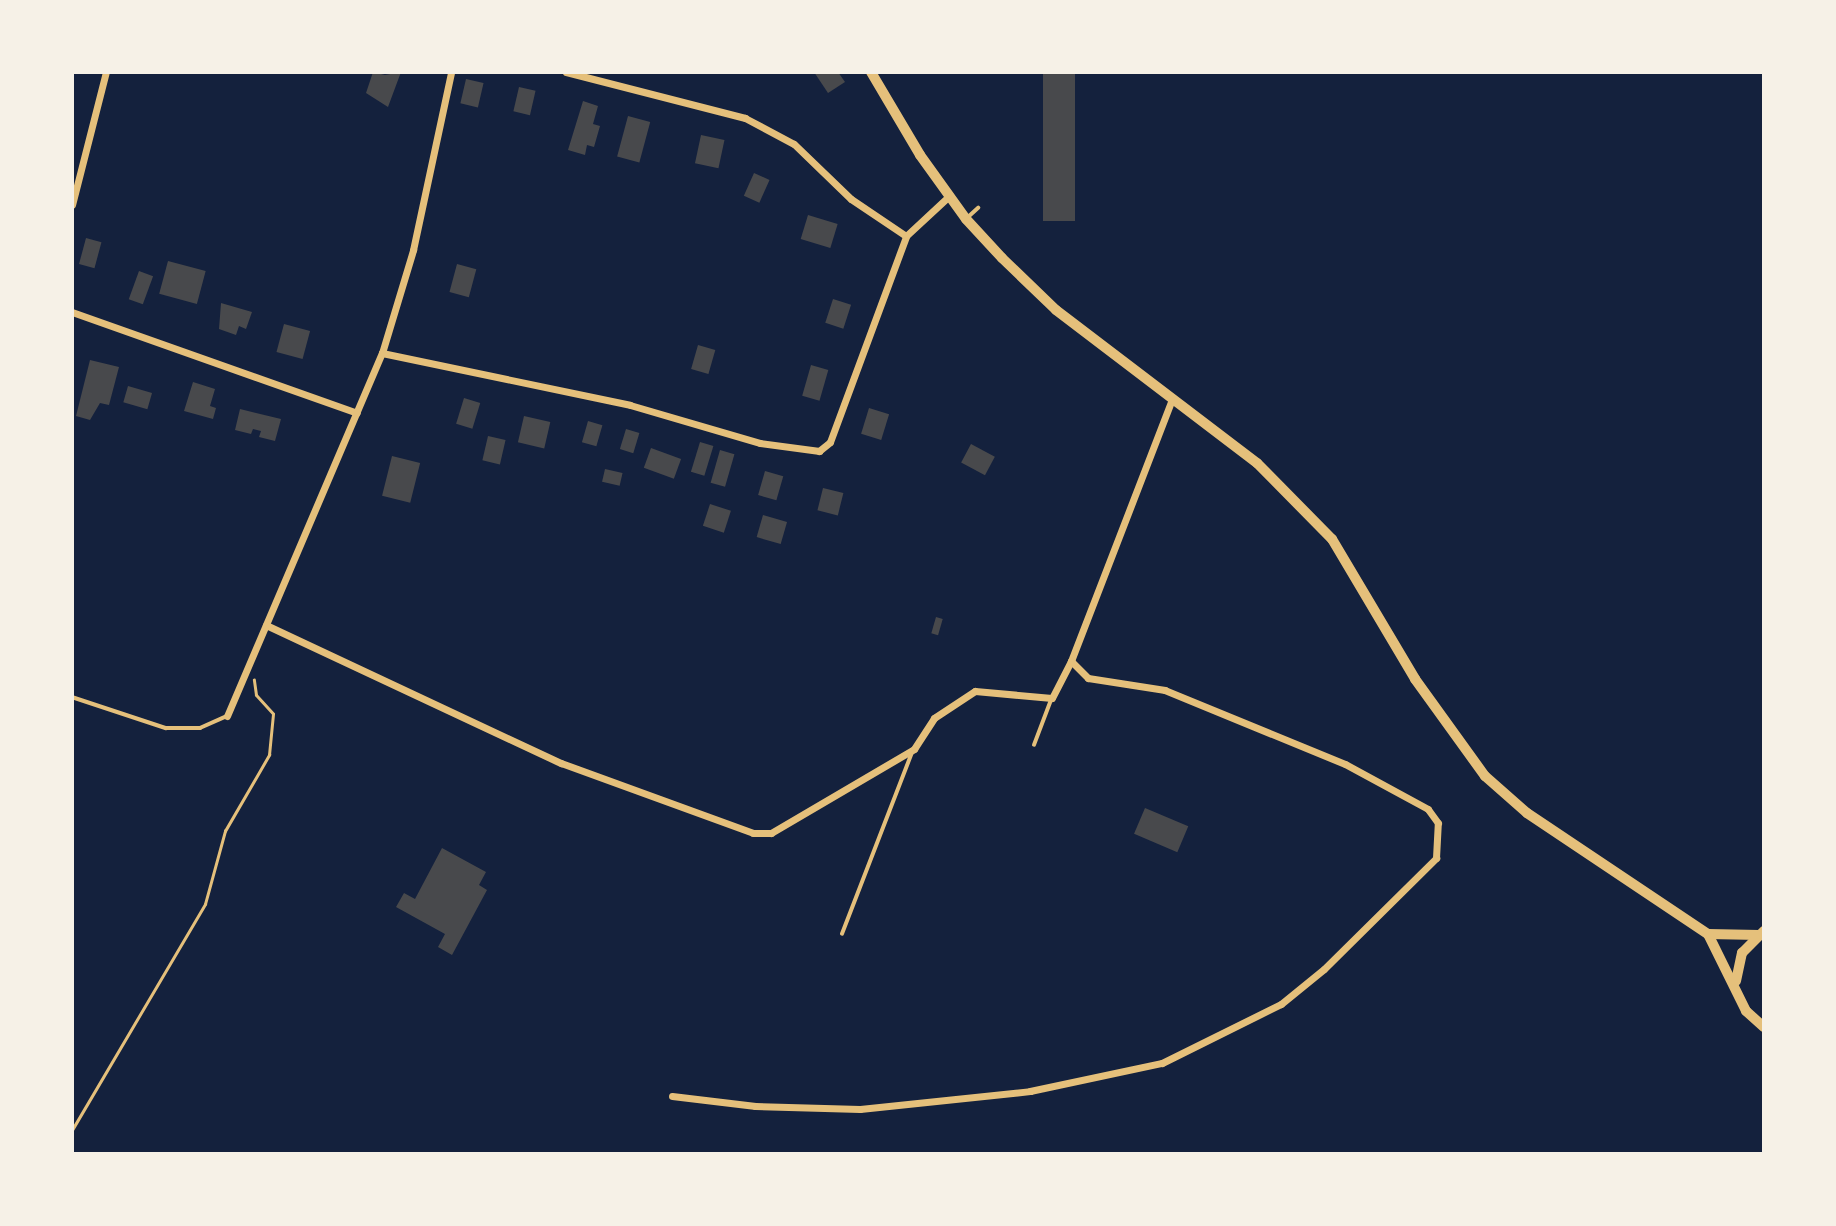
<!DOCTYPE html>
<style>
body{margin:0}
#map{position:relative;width:1836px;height:1226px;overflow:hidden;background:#14213d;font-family:Rubik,sans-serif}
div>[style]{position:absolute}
.building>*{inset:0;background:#48494c;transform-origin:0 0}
.path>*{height:2.5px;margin:-1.25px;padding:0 1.25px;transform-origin:1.25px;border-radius:1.25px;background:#e5c07b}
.service>*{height:3.5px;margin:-1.75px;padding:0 1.75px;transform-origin:1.75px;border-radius:1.75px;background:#e5c07b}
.minor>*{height:7px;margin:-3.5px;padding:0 3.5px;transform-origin:3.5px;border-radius:3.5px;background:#e5c07b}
.secondary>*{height:10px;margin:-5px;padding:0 5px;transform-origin:5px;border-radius:5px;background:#e5c07b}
span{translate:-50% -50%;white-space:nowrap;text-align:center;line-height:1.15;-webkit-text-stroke:5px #f6f1e7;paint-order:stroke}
.frame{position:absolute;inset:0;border:74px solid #f6f1e7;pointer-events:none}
</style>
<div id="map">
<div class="building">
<div style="clip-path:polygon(373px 72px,385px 75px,401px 72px,388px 107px,366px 93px)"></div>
<div style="clip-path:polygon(814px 72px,838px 72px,845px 82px,828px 93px)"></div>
<div style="left:1043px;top:72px;width:32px;height:149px"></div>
<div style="left:466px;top:79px;width:18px;height:25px;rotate:13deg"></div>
<div style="left:519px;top:87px;width:17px;height:25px;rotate:13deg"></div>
<div style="clip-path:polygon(583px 101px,598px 106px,593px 124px,600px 126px,594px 147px,587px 145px,585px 155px,568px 150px)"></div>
<div style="left:628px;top:116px;width:23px;height:42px;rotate:15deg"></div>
<div style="left:701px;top:135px;width:24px;height:29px;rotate:12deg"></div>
<div style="left:754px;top:173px;width:17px;height:25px;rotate:24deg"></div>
<div style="left:808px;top:215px;width:31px;height:25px;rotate:17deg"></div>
<div style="left:86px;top:238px;width:16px;height:27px;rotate:15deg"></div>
<div style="left:168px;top:261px;width:39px;height:34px;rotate:15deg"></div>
<div style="left:457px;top:264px;width:20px;height:29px;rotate:15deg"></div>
<div style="left:139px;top:271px;width:15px;height:30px;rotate:20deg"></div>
<div style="left:833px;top:299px;width:19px;height:25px;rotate:18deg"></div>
<div style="clip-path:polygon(221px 303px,252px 312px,246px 329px,239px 326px,236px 335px,219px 329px)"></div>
<div style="left:284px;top:324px;width:27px;height:29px;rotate:15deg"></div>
<div style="left:698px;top:345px;width:18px;height:25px;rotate:16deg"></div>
<div style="clip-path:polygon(90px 360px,119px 367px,109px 405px,100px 403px,90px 420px,76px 416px)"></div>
<div style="left:811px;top:365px;width:18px;height:32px;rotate:16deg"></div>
<div style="clip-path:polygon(193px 382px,215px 389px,210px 406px,216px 408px,213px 419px,184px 411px)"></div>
<div style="left:128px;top:386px;width:25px;height:17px;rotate:16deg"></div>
<div style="left:464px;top:398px;width:17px;height:27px;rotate:17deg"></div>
<div style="left:869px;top:408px;width:21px;height:27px;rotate:17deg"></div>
<div style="clip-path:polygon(240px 409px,281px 419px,275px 441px,259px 437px,261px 431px,253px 429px,251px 434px,235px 430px)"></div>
<div style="left:524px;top:416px;width:27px;height:27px;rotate:13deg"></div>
<div style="left:588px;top:421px;width:15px;height:22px;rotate:16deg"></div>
<div style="left:626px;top:429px;width:14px;height:21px;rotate:17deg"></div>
<div style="left:488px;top:436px;width:18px;height:25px;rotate:13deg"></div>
<div style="left:700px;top:442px;width:14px;height:31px;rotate:17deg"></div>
<div style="left:971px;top:444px;width:27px;height:21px;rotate:28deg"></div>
<div style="left:651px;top:448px;width:32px;height:21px;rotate:20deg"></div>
<div style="left:720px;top:450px;width:15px;height:34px;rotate:16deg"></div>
<div style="left:392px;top:456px;width:29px;height:41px;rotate:14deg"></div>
<div style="left:605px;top:469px;width:18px;height:13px;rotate:13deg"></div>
<div style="left:765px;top:471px;width:19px;height:25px;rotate:16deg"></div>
<div style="left:823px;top:488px;width:21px;height:23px;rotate:14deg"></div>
<div style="left:710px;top:504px;width:22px;height:23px;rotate:18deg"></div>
<div style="left:763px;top:515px;width:25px;height:23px;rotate:16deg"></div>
<div style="left:936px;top:617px;width:7px;height:17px;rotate:16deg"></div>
<div style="left:1145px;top:808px;width:47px;height:28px;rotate:23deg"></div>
<div style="clip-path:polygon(442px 848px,486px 872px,479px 885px,487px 890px,452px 955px,438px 947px,445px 934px,396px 907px,404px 893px,415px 899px)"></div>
</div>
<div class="path">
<div style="left:72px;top:1130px;width:262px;rotate:-59.5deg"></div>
<div style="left:205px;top:904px;width:76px;rotate:-74.7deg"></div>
<div style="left:225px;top:831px;width:88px;rotate:-59.9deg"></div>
<div style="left:269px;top:755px;width:41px;rotate:-84.4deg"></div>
<div style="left:273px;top:714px;width:25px;rotate:-132deg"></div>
<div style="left:256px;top:695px;width:15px;rotate:-98deg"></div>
</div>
<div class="service">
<div style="left:967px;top:218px;width:15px;rotate:-42deg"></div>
<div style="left:72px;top:697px;width:99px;rotate:18.3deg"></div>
<div style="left:166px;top:728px;width:34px"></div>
<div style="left:200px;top:728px;width:30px;rotate:-24deg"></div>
<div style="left:1034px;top:745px;width:48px;rotate:-69.3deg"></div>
<div style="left:842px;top:934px;width:197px;rotate:-68.9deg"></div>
</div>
<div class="minor">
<div style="left:566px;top:72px;width:185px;rotate:14.4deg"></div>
<div style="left:745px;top:118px;width:55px;rotate:28deg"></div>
<div style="left:794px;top:144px;width:79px;rotate:44deg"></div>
<div style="left:851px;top:199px;width:66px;rotate:33.9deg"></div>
<div style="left:72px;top:205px;width:137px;rotate:-75.7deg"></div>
<div style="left:72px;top:312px;width:302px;rotate:19.5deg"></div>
<div style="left:382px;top:353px;width:253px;rotate:11.8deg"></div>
<div style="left:630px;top:405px;width:135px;rotate:16.3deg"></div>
<div style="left:760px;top:443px;width:60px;rotate:7.7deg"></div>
<div style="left:819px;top:451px;width:14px;rotate:-39deg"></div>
<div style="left:830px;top:442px;width:220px;rotate:-69.7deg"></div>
<div style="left:906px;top:236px;width:59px;rotate:-42.9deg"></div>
<div style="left:266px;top:625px;width:326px;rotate:25.1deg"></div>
<div style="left:561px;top:763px;width:204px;rotate:20deg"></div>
<div style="left:753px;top:833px;width:18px"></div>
<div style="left:771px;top:833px;width:166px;rotate:-30.4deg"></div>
<div style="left:914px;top:749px;width:37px;rotate:-57deg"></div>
<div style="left:934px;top:718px;width:49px;rotate:-33.4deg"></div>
<div style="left:975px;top:691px;width:77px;rotate:5.2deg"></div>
<div style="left:1052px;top:698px;width:42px;rotate:-62.8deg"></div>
<div style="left:1071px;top:661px;width:281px;rotate:-68.9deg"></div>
<div style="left:227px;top:716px;width:395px;rotate:-66.9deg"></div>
<div style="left:382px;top:353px;width:108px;rotate:-73.2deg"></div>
<div style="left:413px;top:250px;width:182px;rotate:-77.9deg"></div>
<div style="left:672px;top:1096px;width:84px;rotate:6.9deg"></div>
<div style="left:755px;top:1106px;width:105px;rotate:1.6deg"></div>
<div style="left:860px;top:1109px;width:171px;rotate:-6deg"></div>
<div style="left:1030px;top:1091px;width:135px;rotate:-12deg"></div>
<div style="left:1162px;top:1063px;width:133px;rotate:-26.4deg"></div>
<div style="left:1281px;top:1004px;width:55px;rotate:-39.1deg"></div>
<div style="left:1324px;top:969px;width:158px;rotate:-44.7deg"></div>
<div style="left:1436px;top:858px;width:35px;rotate:-87deg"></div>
<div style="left:1438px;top:823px;width:17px;rotate:-126deg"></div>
<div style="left:1428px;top:809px;width:94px;rotate:-151.5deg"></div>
<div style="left:1345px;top:764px;width:195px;rotate:-157.7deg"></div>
<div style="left:1165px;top:690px;width:78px;rotate:-171.1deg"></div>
<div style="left:1088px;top:678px;width:24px;rotate:-135deg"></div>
</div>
<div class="secondary">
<div style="left:871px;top:72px;width:96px;rotate:59.4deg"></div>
<div style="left:920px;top:155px;width:79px;rotate:54.3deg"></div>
<div style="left:966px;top:219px;width:53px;rotate:47.3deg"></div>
<div style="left:1002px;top:258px;width:75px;rotate:43.9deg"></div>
<div style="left:1056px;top:310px;width:253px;rotate:37.3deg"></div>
<div style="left:1257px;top:463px;width:107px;rotate:45.4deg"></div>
<div style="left:1332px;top:539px;width:163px;rotate:59.3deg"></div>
<div style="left:1415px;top:679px;width:120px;rotate:54.2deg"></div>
<div style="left:1485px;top:776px;width:56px;rotate:41.4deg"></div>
<div style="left:1527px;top:813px;width:218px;rotate:33.8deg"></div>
<div style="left:1708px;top:934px;width:86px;rotate:63.7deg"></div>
<div style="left:1746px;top:1011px;width:24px;rotate:42deg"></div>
<div style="left:1708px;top:934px;width:51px;rotate:1.1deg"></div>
<div style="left:1736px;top:981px;width:29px;rotate:-78deg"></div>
<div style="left:1742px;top:953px;width:31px;rotate:-45deg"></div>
</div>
<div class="frame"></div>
</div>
